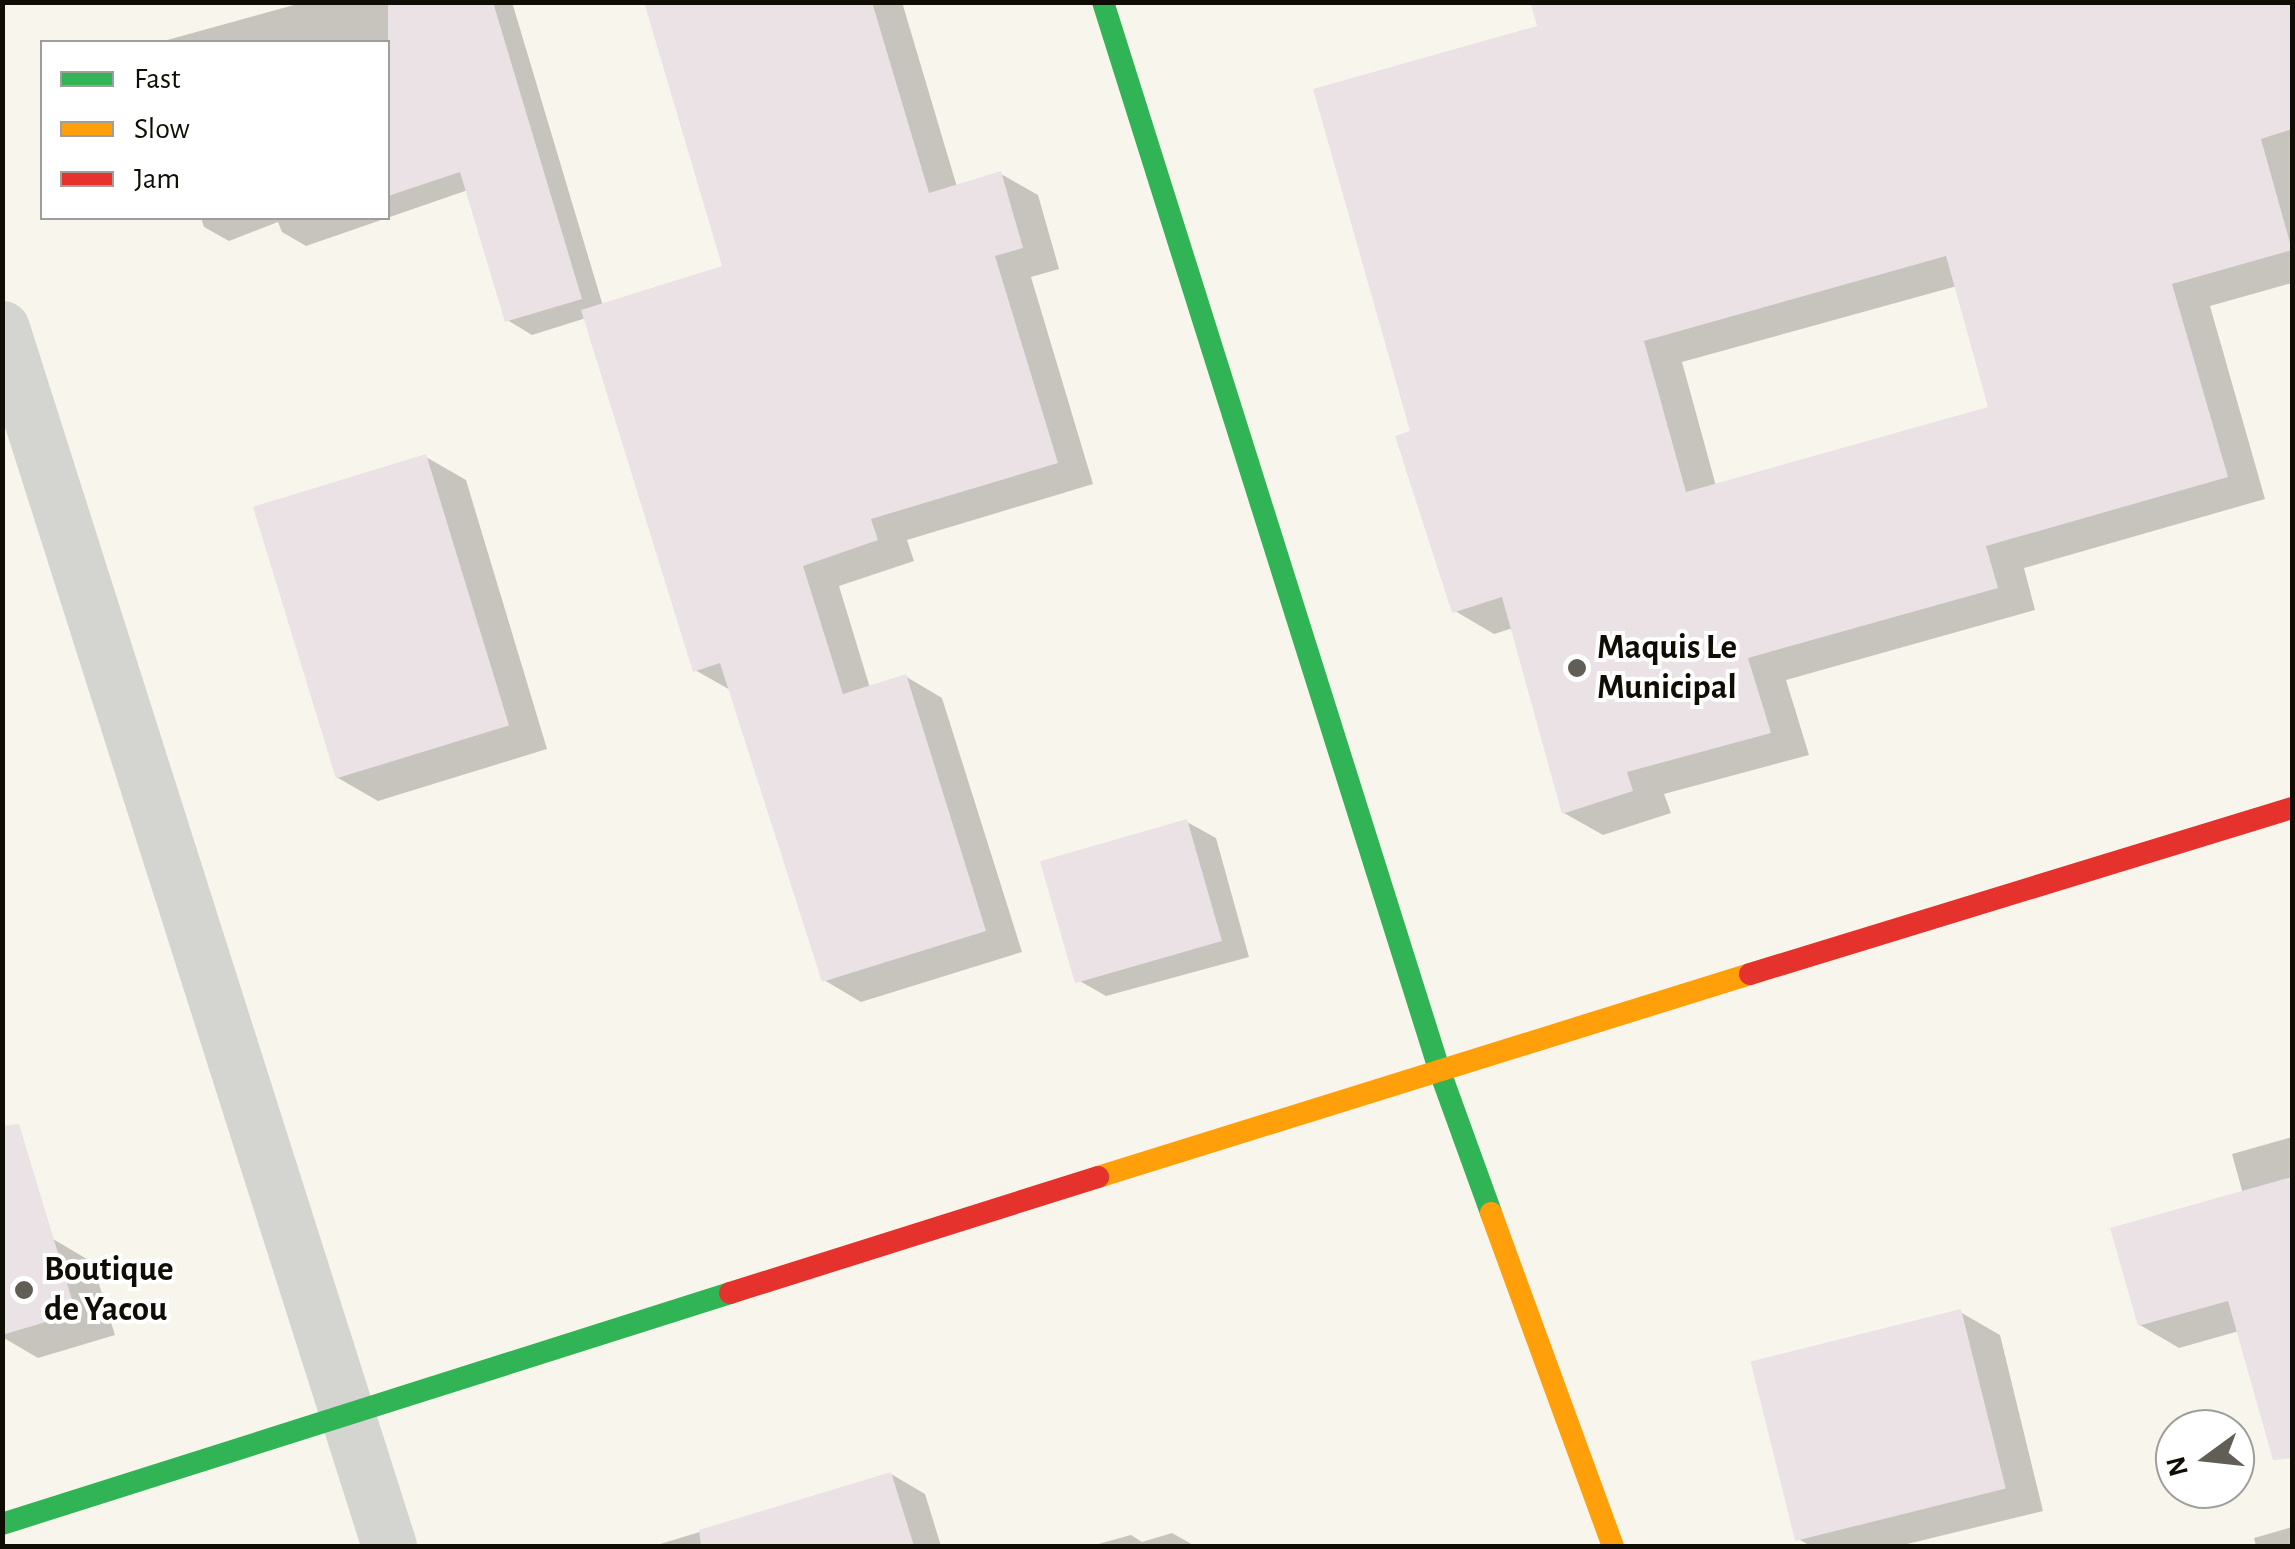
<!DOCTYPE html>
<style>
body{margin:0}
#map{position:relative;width:2295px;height:1549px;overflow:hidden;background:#f8f6ec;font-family:"Alegreya Sans",sans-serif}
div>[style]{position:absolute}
.shadow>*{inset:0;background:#0003}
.building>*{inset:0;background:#eae2e5;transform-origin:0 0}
.street>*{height:55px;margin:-27.5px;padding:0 27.5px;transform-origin:27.5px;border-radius:27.5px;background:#d4d4d1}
.fast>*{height:22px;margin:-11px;padding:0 11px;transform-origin:11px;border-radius:11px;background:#30b455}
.slow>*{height:22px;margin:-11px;padding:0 11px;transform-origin:11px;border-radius:11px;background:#ff9f0a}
.jam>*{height:22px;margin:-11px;padding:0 11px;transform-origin:11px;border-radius:11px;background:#e5322d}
.dots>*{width:28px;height:28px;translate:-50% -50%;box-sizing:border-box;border:5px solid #fff;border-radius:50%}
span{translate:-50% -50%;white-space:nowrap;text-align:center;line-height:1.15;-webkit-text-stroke:8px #fff;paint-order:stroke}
.poi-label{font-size:35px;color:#100d04;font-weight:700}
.left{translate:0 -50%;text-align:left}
.frame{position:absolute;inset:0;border:5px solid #100d04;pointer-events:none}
.legend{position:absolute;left:40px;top:40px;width:350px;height:180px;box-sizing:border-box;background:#fff;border:2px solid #9f9e9b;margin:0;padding:12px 18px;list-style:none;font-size:30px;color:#100d04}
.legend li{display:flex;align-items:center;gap:20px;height:50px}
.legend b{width:50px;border:2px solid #9f9e9b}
.north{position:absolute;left:2155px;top:1409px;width:100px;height:100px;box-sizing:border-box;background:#fff;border:2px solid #9f9e9b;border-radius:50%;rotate:255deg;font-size:28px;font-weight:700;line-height:40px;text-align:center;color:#100d04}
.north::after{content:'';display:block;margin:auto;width:35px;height:45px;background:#615f55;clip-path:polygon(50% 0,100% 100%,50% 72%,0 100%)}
</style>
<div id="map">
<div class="shadow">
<div style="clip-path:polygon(305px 2px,512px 2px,603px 306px,725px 268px,645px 2px,902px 2px,957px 187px,1001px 174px,1038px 195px,1059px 269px,1031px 277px,1093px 484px,907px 540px,914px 561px,839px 586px,870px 688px,905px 676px,942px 698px,1022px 952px,861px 1002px,824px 980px,732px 691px,695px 670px,586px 318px,532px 335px,507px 320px,468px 190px,306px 246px,282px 232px,278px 222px,229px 241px,204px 227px,201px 218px,388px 218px,388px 42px,160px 42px)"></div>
<div style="clip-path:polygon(evenodd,1533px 2px,2292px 2px,2292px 283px,2210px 306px,2265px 499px,2024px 568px,2035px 610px,1786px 680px,1809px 755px,1664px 794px,1671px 813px,1603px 835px,1564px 813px,1513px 628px,1494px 634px,1455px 611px,1413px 432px,1540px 28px,1533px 2px,1957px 286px,1991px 409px,1716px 486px,1682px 362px,1957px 286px)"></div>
<div style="clip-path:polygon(426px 457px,466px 480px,547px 749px,378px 801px,338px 778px)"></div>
<div style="clip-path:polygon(1187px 822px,1216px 838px,1249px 957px,1106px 996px,1078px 980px)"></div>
<div style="clip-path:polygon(2292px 1137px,2292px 1408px,2255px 1387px,2239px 1331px,2179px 1348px,2140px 1325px,2243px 1194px,2232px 1154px)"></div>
<div style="clip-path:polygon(53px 1239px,92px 1262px,115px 1335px,38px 1358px,2px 1337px,2px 1254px)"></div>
<div style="clip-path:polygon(1960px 1312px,2000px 1335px,2043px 1511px,1899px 1546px,1811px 1546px,1798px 1539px)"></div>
<div style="clip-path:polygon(891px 1474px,925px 1494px,941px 1546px,660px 1544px)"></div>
<div style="clip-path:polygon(2292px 1527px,2292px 1546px,2256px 1546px,2254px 1538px)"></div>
<div style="clip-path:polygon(1172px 1533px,1195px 1546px,1091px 1546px,1131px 1535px,1142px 1542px)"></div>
</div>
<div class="building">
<div style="clip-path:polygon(388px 2px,493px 2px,582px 299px,505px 322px,460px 172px,388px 196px)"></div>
<div style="clip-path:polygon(644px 2px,872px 2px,929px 193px,1001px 171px,1023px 248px,995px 256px,1058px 463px,871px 519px,878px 540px,803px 566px,843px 694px,906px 674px,986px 931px,822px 982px,720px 663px,693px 672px,581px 310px,722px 266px)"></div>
<div style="clip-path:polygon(evenodd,1530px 2px,2292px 2px,2292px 129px,2261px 139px,2292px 250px,2172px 284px,2228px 477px,1986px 546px,1998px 588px,1748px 658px,1771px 733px,1627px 772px,1633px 791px,1562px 814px,1502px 597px,1452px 613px,1395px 436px,1410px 431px,1313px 89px,1537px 26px,1530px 2px,1946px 256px,1988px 407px,1686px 492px,1644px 341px,1946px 256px)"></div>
<div style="left:426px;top:454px;width:284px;height:181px;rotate:73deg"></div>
<div style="left:1187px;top:819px;width:127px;height:153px;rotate:74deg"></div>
<div style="clip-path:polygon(19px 1124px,76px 1313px,2px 1335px,2px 1126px)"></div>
<div style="clip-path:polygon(2292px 1177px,2292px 1458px,2273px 1460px,2228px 1301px,2138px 1326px,2110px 1228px)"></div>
<div style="left:1961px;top:1309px;width:185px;height:217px;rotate:76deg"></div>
<div style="clip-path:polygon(891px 1472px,914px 1546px,701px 1546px,699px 1530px)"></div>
</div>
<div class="street">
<div style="left:2px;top:328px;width:1278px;rotate:72.37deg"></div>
</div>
<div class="fast">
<div style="left:1103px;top:2px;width:1119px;rotate:72.52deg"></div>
<div style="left:1439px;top:1069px;width:153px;rotate:70.1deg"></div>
<div style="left:2px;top:1524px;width:764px;rotate:-17.6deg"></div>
</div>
<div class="slow">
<div style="left:1098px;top:1177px;width:683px;rotate:-17.29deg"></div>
<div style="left:1491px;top:1213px;width:355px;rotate:69.9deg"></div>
</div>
<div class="jam">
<div style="left:1750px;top:974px;width:567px;rotate:-17.03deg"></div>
<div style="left:730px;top:1293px;width:386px;rotate:-17.5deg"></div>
</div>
<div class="dots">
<div style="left:1577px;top:668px;background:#615f55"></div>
<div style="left:24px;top:1290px;background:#615f55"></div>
</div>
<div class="poi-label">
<span class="left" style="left:1597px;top:668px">Maquis Le<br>Municipal</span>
<span class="left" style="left:44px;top:1290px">Boutique<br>de Yacou</span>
</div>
<div class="frame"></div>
<ul class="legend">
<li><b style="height:12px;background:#30b455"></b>Fast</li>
<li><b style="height:12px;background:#ff9f0a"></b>Slow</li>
<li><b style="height:12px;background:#e5322d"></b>Jam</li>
</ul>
<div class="north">N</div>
</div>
